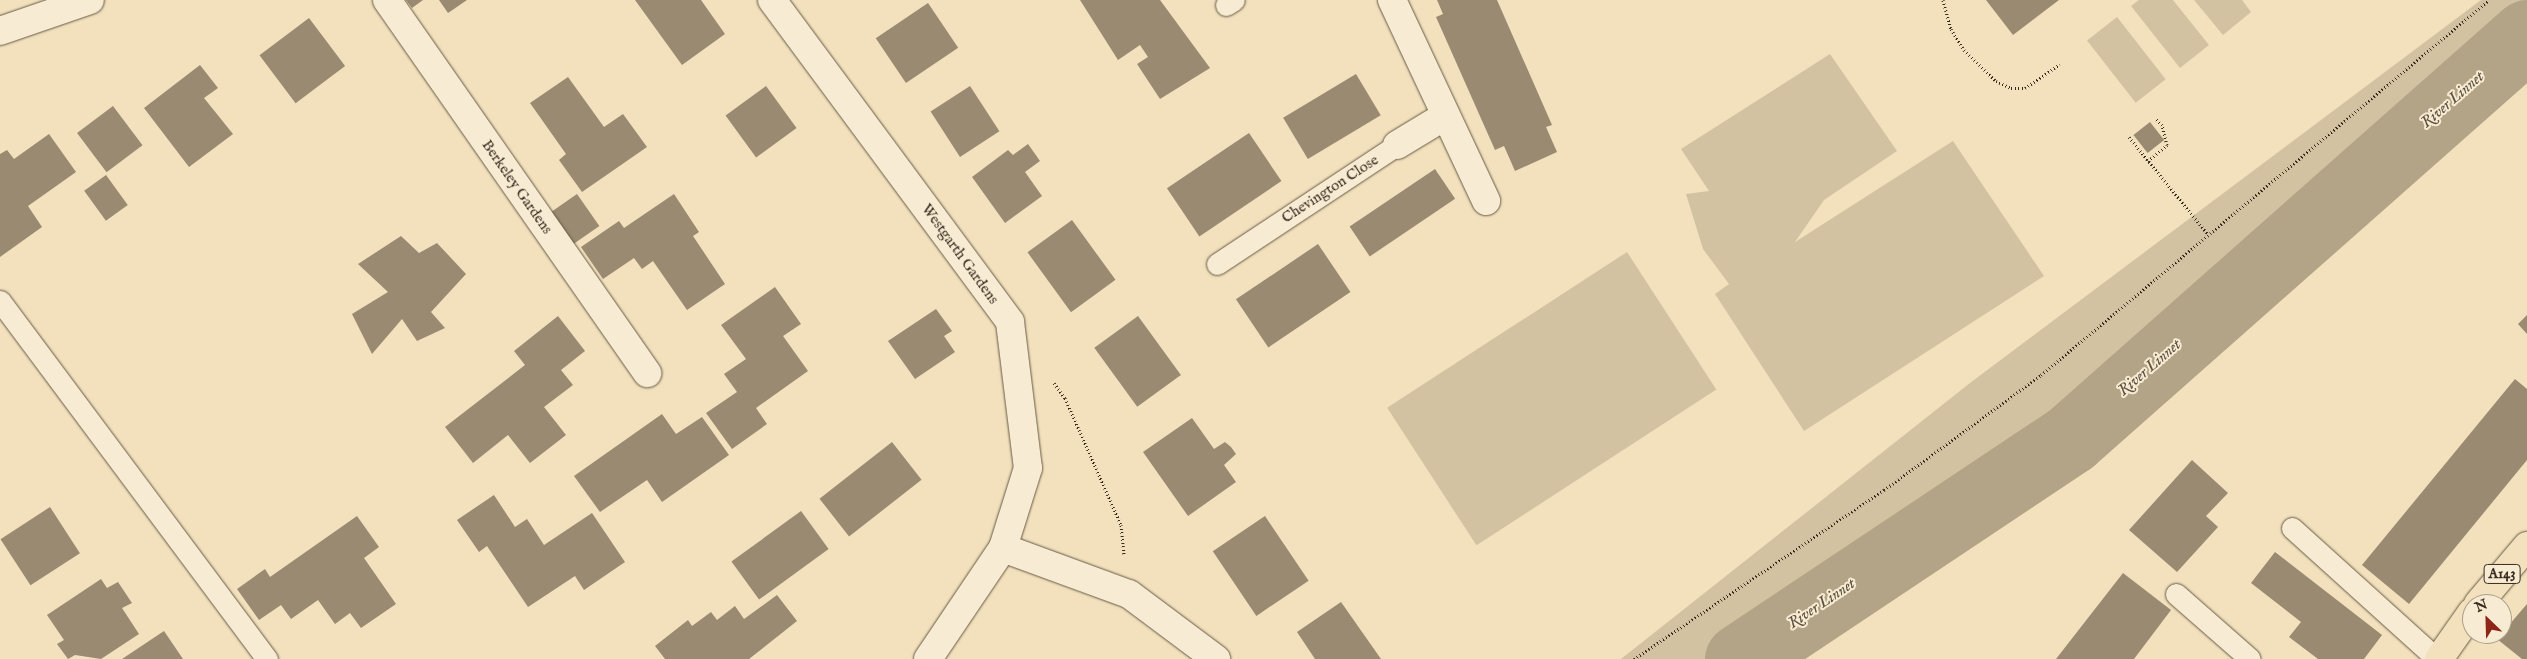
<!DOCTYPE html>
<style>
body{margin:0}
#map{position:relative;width:2527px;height:659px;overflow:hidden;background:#f2e1bc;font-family:"IM FELL English",serif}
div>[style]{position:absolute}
.green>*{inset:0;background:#d3c2a1;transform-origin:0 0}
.river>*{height:71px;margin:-35.5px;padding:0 35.5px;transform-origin:35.5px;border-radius:35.5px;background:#b3a387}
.building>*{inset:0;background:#998a71;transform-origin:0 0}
.path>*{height:3px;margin-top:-1.5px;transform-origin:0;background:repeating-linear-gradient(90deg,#392c1f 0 1px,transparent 0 3.5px)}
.roads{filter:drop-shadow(0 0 1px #675946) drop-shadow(0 0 1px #675946)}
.lane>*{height:21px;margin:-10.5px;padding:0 10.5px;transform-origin:10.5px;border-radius:10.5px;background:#f7ecd3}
.street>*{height:28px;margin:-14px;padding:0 14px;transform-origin:14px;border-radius:14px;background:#f7ecd3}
.secondary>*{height:28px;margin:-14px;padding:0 14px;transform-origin:14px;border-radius:14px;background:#f7ecd3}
.primary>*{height:28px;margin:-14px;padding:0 14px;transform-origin:14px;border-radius:14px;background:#f2e1bc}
span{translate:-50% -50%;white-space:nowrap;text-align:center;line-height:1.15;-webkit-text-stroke:4px #f7ecd3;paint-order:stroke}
.shield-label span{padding:1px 4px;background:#f7ecd3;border:1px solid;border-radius:4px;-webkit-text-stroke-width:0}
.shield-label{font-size:14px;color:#392c1f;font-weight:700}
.street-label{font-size:15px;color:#392c1f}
.water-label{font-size:16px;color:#5e503e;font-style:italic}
.north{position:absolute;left:2462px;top:594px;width:50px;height:50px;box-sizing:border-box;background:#f7ecd3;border:1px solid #ab9f8b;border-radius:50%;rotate:336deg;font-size:14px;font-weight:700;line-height:20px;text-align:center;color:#392c1f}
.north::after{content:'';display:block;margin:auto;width:18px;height:22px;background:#8f2418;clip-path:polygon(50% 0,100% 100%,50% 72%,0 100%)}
</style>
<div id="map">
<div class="green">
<div style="clip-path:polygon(2139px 0,2173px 0,2209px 45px,2180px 68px,2131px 6px)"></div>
<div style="clip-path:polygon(2194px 0,2242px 0,2251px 12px,2223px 35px)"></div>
<div style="clip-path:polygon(2481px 0,2527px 0,2527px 46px,2133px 366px,1725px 659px,1621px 659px,1970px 383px)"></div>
<div style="left:2117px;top:17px;width:79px;height:38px;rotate:52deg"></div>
<div style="clip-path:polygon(1830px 54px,1897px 151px,1824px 200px,1795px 242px,1953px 141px,2044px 276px,1804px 431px,1715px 294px,1729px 284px,1703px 249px,1686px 194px,1709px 191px,1681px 149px)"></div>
<div style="left:1627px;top:252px;width:164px;height:286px;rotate:57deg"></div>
</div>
<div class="river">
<div style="left:1740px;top:659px;width:397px;rotate:-33.7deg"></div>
<div style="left:2070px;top:439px;width:610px;rotate:-41.48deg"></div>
</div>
<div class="building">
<div style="clip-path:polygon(406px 0,423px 0,412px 8px)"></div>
<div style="clip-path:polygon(439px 0,467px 0,448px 13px)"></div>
<div style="clip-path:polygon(635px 0,701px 0,725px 34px,682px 65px)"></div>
<div style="clip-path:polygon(1080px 0,1160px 0,1210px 68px,1160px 99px,1137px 64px,1148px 57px,1140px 45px,1118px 60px)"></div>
<div style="clip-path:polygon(1437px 0,1497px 0,1552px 125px,1546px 127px,1557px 152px,1515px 171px,1504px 146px,1495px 150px,1436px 17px,1443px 14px)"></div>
<div style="clip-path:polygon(1986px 0,2059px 0,2013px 35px)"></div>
<div style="left:928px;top:3px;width:54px;height:63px;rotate:56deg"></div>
<div style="left:309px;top:18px;width:60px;height:62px;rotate:53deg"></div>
<div style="clip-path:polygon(200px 65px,218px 88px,204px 98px,233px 134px,189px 167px,144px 108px)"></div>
<div style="left:1356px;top:74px;width:48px;height:85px;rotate:59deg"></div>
<div style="clip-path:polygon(568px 77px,604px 127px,623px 114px,647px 147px,582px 192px,559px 160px,566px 154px,530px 103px)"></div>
<div style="left:766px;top:86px;width:52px;height:50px;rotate:54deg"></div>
<div style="left:970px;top:86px;width:54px;height:47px;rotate:57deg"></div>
<div style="left:113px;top:106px;width:49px;height:45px;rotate:53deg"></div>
<div style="left:2150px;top:122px;width:23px;height:21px;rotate:52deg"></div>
<div style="left:1249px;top:133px;width:58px;height:99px;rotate:56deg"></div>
<div style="clip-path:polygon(49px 134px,76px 172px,28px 206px,42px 227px,0 257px,0 154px,7px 150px,14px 159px)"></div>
<div style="clip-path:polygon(1028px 144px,1040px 161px,1025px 172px,1042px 196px,1005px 223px,972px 177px,1008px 150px,1013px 155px)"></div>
<div style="left:1435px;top:169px;width:36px;height:103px;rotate:56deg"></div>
<div style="left:106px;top:175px;width:37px;height:27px;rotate:54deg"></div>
<div style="left:577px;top:194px;width:39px;height:32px;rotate:55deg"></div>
<div style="clip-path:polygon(674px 194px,699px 232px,693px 236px,725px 284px,687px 310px,653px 261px,642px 269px,634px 258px,603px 279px,581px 247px,619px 221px,624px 228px)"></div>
<div style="left:1072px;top:220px;width:74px;height:55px;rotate:54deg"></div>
<div style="clip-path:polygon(401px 236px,419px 253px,437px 243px,466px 274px,431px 312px,445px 328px,417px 341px,402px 319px,372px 354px,352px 314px,388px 292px,358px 264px)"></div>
<div style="left:1318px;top:244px;width:58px;height:99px;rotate:56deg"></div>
<div style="clip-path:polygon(775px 287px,801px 324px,783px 336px,808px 371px,756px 408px,767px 424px,732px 449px,706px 413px,737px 392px,724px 374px,746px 359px,721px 325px)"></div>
<div style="clip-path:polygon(936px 309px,952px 331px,944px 336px,955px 352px,915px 379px,888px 341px)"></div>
<div style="clip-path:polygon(2527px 315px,2527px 334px,2518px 324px)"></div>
<div style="clip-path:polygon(558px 316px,585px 351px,561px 370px,573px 385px,544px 407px,566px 435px,530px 463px,508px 435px,473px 463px,445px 427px,525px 365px,514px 351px)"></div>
<div style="left:1138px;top:316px;width:73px;height:54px;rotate:54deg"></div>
<div style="clip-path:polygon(2515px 379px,2527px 389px,2527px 460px,2409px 604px,2362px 565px)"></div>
<div style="clip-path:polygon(662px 414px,676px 434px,702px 417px,729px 455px,662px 502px,647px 480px,600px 512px,574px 476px)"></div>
<div style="clip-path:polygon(1192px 418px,1214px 449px,1225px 442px,1231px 447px,1236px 454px,1224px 465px,1236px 482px,1188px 516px,1143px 452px)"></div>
<div style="left:892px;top:442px;width:48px;height:92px;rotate:52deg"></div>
<div style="clip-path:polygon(2192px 460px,2228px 493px,2206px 516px,2218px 527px,2177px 572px,2129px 530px)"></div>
<div style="clip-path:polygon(494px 495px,515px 527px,527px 519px,544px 545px,592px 513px,625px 562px,584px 590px,575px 576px,528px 607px,487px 546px,479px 552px,457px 520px)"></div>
<div style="left:50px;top:507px;width:55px;height:59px;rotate:57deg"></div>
<div style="left:801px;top:511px;width:47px;height:86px;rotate:54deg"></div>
<div style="clip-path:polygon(357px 516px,379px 547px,364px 558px,396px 604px,361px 628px,350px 613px,335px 624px,318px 600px,291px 619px,281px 605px,259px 620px,237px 589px,265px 569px,270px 577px)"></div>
<div style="left:1265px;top:516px;width:78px;height:63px;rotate:56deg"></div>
<div style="clip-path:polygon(2275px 552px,2382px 635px,2364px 659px,2318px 659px,2289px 637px,2301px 622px,2251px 583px)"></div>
<div style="clip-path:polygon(2123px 573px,2171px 610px,2134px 659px,2056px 659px)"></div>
<div style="clip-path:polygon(101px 579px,107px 588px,118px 582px,132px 603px,122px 608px,139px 634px,101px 659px,75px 655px,68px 659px,57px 644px,64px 640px,47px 615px)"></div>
<div style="clip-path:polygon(777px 595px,797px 621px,749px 659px,665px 659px,655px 646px,688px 620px,692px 626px,711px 612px,717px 620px,735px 606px,744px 619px)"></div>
<div style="clip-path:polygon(1341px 602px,1381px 659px,1315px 659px,1297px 632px)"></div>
<div style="clip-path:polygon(2527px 604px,2527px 659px,2522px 659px,2497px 639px)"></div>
<div style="clip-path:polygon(164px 631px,183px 659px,122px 659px)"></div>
</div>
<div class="path">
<div style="left:1943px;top:0;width:30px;rotate:75deg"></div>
<div style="left:1951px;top:29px;width:25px;rotate:58deg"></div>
<div style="left:1964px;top:50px;width:45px;rotate:44.1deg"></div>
<div style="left:1996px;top:81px;width:17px;rotate:25deg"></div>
<div style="left:2011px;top:88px;width:14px"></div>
<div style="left:2025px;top:88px;width:42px;rotate:-34.4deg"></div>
<div style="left:2129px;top:137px;width:124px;rotate:50.9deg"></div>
<div style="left:2148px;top:161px;width:25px;rotate:-40deg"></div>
<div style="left:2167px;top:145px;width:21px;rotate:-104deg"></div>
<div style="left:2162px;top:125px;width:10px;rotate:-135deg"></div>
<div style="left:1054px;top:383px;width:19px;rotate:54deg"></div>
<div style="left:1065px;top:398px;width:139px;rotate:66.2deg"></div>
<div style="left:1121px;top:525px;width:31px;rotate:84deg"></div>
<div style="left:1634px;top:659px;width:302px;rotate:-34.1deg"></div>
<div style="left:1884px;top:490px;width:195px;rotate:-36.2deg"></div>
<div style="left:2041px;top:375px;width:584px;rotate:-39.93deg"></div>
</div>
<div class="roads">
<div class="lane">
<div style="left:1226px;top:5px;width:9px;rotate:-32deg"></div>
<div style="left:1217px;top:264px;width:216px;rotate:-33.5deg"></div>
<div style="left:0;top:301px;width:447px;rotate:53.3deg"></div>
<div style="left:2292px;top:528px;width:195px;rotate:42.1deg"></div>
<div style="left:2176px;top:594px;width:98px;rotate:41.3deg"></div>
</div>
<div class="street">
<div style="left:387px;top:0;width:455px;rotate:55.1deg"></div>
<div style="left:772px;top:0;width:400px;rotate:53.5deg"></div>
<div style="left:1010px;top:322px;width:147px;rotate:83deg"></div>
<div style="left:1028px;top:468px;width:84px;rotate:107.4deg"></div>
<div style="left:1392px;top:0;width:222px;rotate:64.9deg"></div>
<div style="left:1397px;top:145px;width:56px;rotate:-31.1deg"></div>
<div style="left:928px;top:659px;width:134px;rotate:-56deg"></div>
<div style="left:1003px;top:548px;width:134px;rotate:20.1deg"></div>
<div style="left:1129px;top:594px;width:109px;rotate:36.8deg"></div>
</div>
<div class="secondary">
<div style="left:0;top:31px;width:95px;rotate:-19deg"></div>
</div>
<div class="primary">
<div style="left:2478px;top:604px;width:76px;rotate:-49.8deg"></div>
<div style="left:2439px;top:659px;width:57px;rotate:-54.9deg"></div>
</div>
</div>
<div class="shield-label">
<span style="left:2502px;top:574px">A143</span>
</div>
<div class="street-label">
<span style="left:517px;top:187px;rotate:55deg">Berkeley Gardens</span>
<span style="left:1330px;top:189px;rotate:-33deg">Chevington Close</span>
<span style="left:960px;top:254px;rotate:54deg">Westgarth Gardens</span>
</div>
<div class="water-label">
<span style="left:2453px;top:100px;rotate:-41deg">River Linnet</span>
<span style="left:2150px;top:368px;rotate:-41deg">River Linnet</span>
<span style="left:1822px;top:604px;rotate:-34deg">River Linnet</span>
</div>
<div class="north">N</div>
</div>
